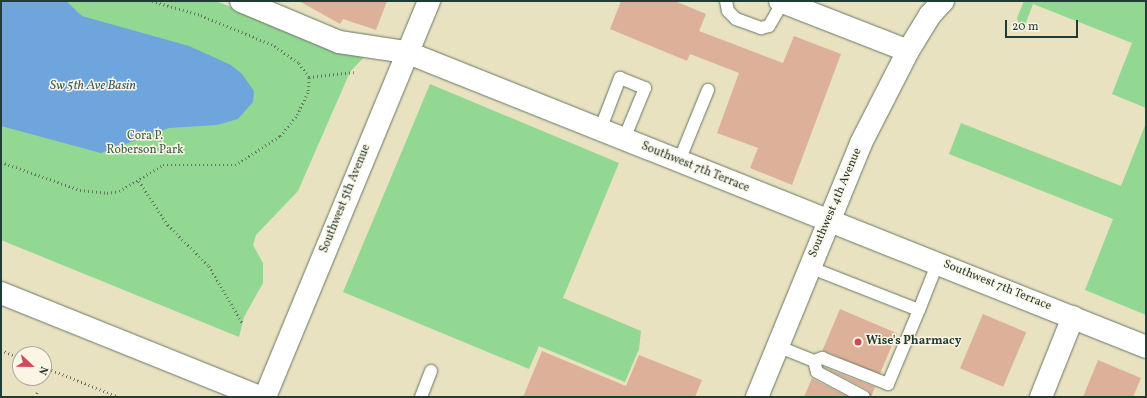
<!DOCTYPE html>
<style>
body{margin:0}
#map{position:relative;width:1147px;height:398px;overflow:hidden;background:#e9e2c0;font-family:Vollkorn,serif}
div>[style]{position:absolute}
.green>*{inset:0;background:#92d892}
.water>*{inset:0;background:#6ea5dc}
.building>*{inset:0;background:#ddb199;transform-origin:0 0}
.path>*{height:2.5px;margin-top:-1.25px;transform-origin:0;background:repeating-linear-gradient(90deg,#667765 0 1px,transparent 0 4px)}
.roads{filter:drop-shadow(0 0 1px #667765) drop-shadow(0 0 1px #667765)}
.lane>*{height:12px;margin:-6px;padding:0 6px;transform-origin:6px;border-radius:6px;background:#fff}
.street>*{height:22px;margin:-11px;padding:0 11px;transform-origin:11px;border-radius:11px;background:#fff}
.secondary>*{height:22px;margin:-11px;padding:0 11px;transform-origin:11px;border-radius:11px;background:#fff}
.dots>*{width:11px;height:11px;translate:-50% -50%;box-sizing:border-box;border:2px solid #fcf5e5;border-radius:50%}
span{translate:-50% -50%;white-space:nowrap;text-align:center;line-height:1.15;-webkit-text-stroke:3px #fcf5e5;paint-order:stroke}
.park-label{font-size:12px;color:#365c47}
.street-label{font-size:12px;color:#1f3d34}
.poi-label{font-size:12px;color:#1f3d34;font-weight:700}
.left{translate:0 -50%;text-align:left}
.water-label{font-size:13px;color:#375c66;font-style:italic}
.frame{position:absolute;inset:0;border:2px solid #1f3d34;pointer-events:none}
.north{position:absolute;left:12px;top:346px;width:40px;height:40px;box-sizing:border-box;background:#fcf5e5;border:1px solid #a4ab9e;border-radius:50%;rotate:112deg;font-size:11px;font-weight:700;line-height:16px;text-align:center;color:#1f3d34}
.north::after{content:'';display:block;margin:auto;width:14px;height:18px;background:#d1495b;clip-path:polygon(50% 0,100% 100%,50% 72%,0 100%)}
.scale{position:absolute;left:1005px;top:20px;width:73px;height:18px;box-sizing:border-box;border:2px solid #1f3d34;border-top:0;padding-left:5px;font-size:12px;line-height:14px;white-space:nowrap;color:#1f3d34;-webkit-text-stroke:3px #fcf5e5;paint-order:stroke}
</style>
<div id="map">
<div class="green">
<div style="clip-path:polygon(1px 1px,216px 1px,317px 42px,367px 54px,350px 72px,298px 191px,256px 235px,253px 245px,263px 263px,263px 283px,244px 317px,239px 337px,1px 240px)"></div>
<div style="clip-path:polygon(1024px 1px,1146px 1px,1146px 108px,1112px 94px,1132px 43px,1033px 4px,1025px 25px,1020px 27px,1017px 18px)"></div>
<div style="clip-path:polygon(430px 84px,619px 163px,563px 298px,641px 331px,639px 349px,625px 382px,539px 346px,529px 369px,343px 292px)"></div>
<div style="clip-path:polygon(961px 123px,1121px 186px,1146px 123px,1146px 315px,1085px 290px,1113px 219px,949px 154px)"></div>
</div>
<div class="water">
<div style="clip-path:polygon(1px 1px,66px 1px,82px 16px,189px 46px,231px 65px,242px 74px,254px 91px,253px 102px,238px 119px,217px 125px,169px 128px,101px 153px,1px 126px)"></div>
</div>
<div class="building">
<div style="clip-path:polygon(299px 1px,387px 1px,376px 30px,343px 19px,340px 24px)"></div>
<div style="clip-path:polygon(621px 1px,675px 1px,706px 14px,699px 31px,783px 63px,794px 36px,841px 54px,792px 185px,750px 168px,758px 148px,717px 133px,739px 73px,690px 54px,687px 61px,610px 29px)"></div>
<div style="left:840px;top:309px;width:62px;height:45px;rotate:23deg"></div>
<div style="left:983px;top:314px;width:47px;height:59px;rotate:23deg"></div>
<div style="clip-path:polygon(542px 351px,626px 386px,639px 355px,702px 380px,695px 397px,523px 397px)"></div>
<div style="clip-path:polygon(1098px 360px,1141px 378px,1133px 397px,1083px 397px)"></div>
<div style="clip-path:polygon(823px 367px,875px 387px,871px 397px,868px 390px)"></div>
<div style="clip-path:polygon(812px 378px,813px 379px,848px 397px,804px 397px)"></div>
</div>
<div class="path">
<div style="left:309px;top:77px;width:45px;rotate:-6.3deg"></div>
<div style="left:1px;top:162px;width:84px;rotate:19.5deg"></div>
<div style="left:80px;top:190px;width:27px;rotate:6deg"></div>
<div style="left:107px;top:193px;width:12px;rotate:-9deg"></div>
<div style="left:119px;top:191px;width:51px;rotate:-30.6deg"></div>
<div style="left:163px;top:165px;width:72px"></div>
<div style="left:235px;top:165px;width:54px;rotate:-32.8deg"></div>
<div style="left:280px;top:136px;width:27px;rotate:-51deg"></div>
<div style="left:297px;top:115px;width:26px;rotate:-65deg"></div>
<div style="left:308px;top:91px;width:14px;rotate:-86deg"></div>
<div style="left:309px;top:77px;width:18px;rotate:-128deg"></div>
<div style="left:298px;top:63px;width:32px;rotate:-145deg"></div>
<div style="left:272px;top:45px;width:79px;rotate:-157.7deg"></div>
<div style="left:199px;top:15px;width:51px;rotate:-164.1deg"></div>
<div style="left:139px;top:181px;width:53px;rotate:56.6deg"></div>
<div style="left:168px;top:225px;width:58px;rotate:45deg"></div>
<div style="left:209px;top:266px;width:67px;rotate:59.6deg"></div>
<div style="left:1px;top:350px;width:21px;rotate:23deg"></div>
<div style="left:44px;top:367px;width:81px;rotate:21.8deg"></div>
<div style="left:35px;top:397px;width:5px;rotate:-68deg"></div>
</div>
<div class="roads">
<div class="lane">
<div style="left:726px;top:1px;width:10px;rotate:79deg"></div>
<div style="left:728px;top:11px;width:11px;rotate:45deg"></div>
<div style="left:736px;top:19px;width:27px;rotate:20deg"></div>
<div style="left:761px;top:28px;width:8px;rotate:-14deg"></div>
<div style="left:769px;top:26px;width:28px;rotate:-60deg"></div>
<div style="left:600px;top:130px;width:56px;rotate:-69deg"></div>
<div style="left:620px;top:78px;width:27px;rotate:22deg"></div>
<div style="left:645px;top:88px;width:55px;rotate:112.4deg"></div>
<div style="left:679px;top:161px;width:77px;rotate:-67.8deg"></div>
<div style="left:809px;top:267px;width:118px;rotate:21.4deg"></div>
<div style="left:919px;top:310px;width:52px;rotate:-68.4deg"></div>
<div style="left:777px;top:346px;width:40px;rotate:22deg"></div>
<div style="left:814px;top:361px;width:11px;rotate:75deg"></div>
<div style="left:817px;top:372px;width:53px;rotate:28deg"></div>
<div style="left:814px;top:361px;width:9px;rotate:-21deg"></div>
<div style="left:822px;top:358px;width:71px;rotate:21.5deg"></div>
<div style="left:888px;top:384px;width:80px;rotate:-67.3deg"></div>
<div style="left:421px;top:397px;width:28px;rotate:-69deg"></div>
</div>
<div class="street">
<div style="left:241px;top:1px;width:106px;rotate:22.7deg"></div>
<div style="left:339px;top:42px;width:68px;rotate:8.5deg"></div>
<div style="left:406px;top:52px;width:797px;rotate:21.73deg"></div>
<div style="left:780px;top:1px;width:137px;rotate:21.3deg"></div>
<div style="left:265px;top:397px;width:429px;rotate:-67.5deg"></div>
<div style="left:1041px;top:397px;width:86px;rotate:-68.2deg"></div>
</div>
<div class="secondary">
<div style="left:1px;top:293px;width:279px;rotate:21.9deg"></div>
<div style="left:757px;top:397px;width:274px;rotate:-67.7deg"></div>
<div style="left:861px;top:143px;width:103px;rotate:-62.9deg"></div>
<div style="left:908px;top:51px;width:42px;rotate:-58.6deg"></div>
<div style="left:930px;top:15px;width:19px;rotate:-47deg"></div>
</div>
</div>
<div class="dots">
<div style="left:858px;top:342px;background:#d1495b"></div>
</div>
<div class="park-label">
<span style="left:145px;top:144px">Cora P.<br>Roberson Park</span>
</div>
<div class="street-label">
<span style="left:695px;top:168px;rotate:22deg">Southwest 7th Terrace</span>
<span style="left:346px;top:199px;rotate:-68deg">Southwest 5th Avenue</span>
<span style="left:836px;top:203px;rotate:-67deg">Southwest 4th Avenue</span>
<span style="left:997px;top:286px;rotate:22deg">Southwest 7th Terrace</span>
</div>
<div class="poi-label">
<span class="left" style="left:866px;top:342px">Wise's Pharmacy</span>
</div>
<div class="water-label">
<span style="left:93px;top:86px">Sw 5th Ave Basin</span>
</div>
<div class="frame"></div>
<div class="north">N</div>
<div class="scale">20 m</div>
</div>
